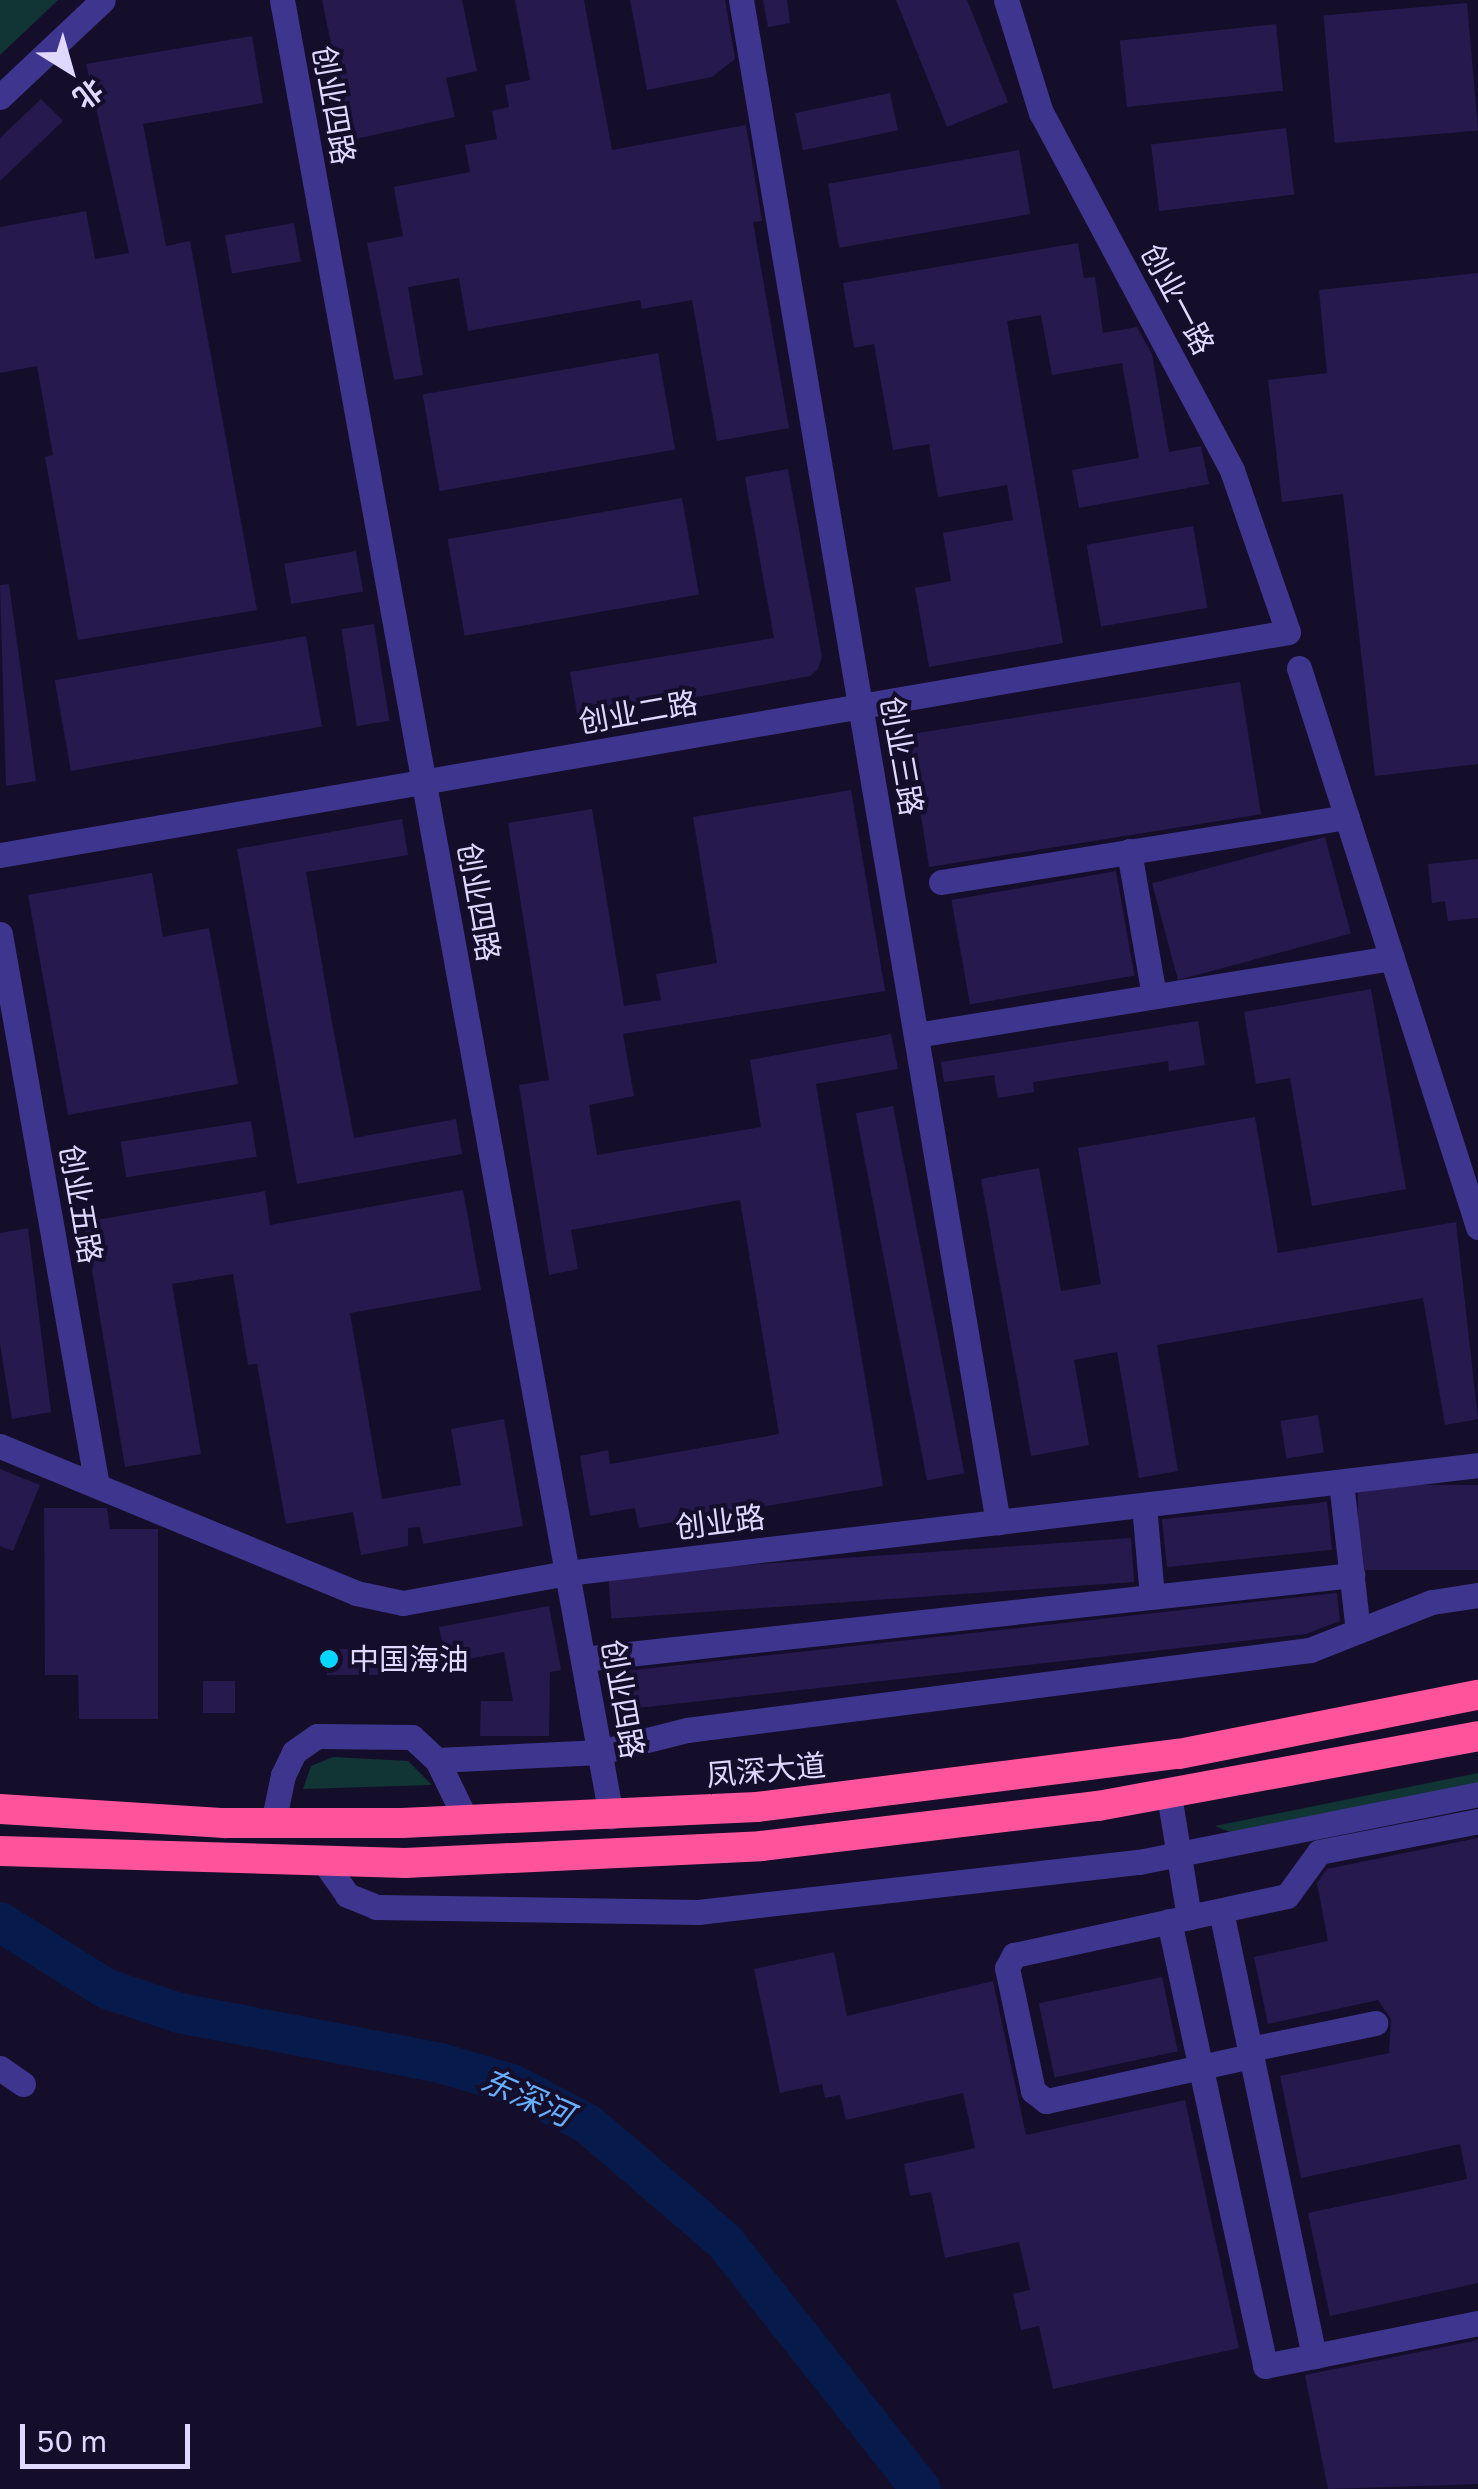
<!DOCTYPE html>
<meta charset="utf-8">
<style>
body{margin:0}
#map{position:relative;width:1478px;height:2489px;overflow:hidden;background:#150e2b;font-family:"Golos Text","Noto Sans SC",sans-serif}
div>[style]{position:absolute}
.green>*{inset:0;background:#113535}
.river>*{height:40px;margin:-20px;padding:0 20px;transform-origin:20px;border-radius:20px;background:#061b4c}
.building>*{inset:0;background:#26194d;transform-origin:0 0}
.minor>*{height:25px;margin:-12.5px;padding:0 12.5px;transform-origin:12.5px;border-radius:12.5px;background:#3e368e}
.highway>*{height:30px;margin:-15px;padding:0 15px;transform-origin:15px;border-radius:15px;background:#ff539b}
.dots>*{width:28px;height:28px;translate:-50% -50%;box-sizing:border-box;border:5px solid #150e2b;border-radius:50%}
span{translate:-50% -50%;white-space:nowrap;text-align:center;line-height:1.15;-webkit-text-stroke:8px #150e2b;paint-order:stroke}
.street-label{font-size:30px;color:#dfd8ff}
.poi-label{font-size:30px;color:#dfd8ff}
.left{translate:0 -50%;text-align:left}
.water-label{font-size:32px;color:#66afff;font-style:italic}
.north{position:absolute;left:20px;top:20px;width:100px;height:100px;-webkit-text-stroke:8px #150e2b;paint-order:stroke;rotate:143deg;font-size:28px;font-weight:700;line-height:40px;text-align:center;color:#dfd8ff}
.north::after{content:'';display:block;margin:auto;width:35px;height:45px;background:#dfd8ff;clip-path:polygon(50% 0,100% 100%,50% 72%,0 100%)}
.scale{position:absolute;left:20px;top:2424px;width:170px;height:45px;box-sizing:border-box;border:5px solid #dfd8ff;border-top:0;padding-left:12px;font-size:30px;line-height:35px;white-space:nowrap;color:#dfd8ff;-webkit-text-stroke:8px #150e2b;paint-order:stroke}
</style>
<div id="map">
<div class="green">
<div style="clip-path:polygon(0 0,58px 0,0 55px)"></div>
<div style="clip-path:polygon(333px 1757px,408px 1761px,432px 1785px,303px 1789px,311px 1766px)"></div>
<div style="clip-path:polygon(1478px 1773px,1478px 1783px,1230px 1832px,1215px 1826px)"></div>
</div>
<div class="river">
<div style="left:0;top:1922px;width:126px;rotate:32.1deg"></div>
<div style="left:107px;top:1989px;width:76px;rotate:18.4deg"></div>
<div style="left:179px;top:2013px;width:266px;rotate:10.8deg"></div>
<div style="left:440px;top:2063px;width:75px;rotate:16.3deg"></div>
<div style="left:512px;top:2084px;width:86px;rotate:27.8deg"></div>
<div style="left:588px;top:2124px;width:181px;rotate:40.7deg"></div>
<div style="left:725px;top:2242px;width:315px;rotate:51.6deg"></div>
</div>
<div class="building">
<div style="clip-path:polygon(322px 0,462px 0,477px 71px,446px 78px,455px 117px,351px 140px)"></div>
<div style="clip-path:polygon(515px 0,584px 0,612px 150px,746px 125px,762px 221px,753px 222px,789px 428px,717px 441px,692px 300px,642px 309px,640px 300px,468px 331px,459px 278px,408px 287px,423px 375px,394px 380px,367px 243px,403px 236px,394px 187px,470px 172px,465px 145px,497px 139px,492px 111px,509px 107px,505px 85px,530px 80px)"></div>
<div style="clip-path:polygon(630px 0,725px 0,735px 59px,712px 77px,647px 90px)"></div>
<div style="clip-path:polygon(763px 0,787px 0,790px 23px,768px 27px)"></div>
<div style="clip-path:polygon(896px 0,967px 0,1008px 102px,947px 127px)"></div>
<div style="left:1467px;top:3px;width:128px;height:144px;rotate:85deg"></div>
<div style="left:1276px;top:24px;width:67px;height:157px;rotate:84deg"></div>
<div style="clip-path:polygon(252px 36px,263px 103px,143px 124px,166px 246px,190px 241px,257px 610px,78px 640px,45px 457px,53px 455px,37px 366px,0 373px,0 227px,86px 211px,95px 259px,129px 253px,86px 64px)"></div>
<div style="left:890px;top:93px;width:38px;height:97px;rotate:78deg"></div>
<div style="clip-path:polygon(41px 99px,63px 121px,0 181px,0 138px)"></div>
<div style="left:1286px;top:128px;width:67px;height:136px;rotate:83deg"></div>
<div style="left:1019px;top:150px;width:65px;height:194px;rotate:80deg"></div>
<div style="left:294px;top:223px;width:39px;height:70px;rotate:80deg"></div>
<div style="clip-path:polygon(1078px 243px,1084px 278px,1095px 277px,1103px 333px,1137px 327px,1152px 354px,1169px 452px,1201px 446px,1209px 484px,1079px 508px,1072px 470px,1139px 458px,1122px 363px,1052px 375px,1041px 315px,1007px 321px,1063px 643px,929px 667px,915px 588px,951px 581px,943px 533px,1013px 520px,1007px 485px,938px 497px,929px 444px,893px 450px,874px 344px,854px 348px,843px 283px)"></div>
<div style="clip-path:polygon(1478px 273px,1478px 764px,1375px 776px,1343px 494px,1282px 502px,1268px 380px,1327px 373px,1319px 290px)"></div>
<div style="left:658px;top:353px;width:98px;height:239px;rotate:80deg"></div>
<div style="clip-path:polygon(788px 469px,822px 657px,818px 669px,810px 676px,578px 719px,570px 672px,774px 638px,745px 477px)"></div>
<div style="left:682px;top:498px;width:98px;height:238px;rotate:80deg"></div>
<div style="left:1193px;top:526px;width:83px;height:108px;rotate:80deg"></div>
<div style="left:356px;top:551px;width:41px;height:73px;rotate:80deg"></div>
<div style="clip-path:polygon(9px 584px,36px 781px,6px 786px,0 585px)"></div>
<div style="left:374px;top:624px;width:98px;height:33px;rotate:81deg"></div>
<div style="left:306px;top:636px;width:92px;height:255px;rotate:80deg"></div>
<div style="left:1240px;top:682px;width:134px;height:336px;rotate:81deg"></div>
<div style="clip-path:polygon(851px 790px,885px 991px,623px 1034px,634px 1096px,589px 1105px,597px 1155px,761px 1127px,750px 1060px,891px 1034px,898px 1069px,816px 1084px,883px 1486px,639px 1528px,635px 1508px,590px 1516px,580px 1456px,608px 1450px,610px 1464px,779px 1434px,740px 1200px,571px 1230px,578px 1269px,549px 1275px,519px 1085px,549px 1080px,508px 823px,592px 809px,624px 1006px,661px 1000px,656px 974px,717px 963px,693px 817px)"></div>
<div style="clip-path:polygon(402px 819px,408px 855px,306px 872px,332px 1022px,354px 1138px,456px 1119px,462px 1154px,297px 1184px,237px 849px)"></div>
<div style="left:1325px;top:837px;width:100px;height:179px;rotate:75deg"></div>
<div style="clip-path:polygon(1478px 859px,1478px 918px,1448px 921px,1445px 901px,1432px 903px,1428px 864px)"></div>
<div style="left:1116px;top:871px;width:106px;height:167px;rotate:80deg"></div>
<div style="clip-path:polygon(152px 873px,163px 937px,209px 928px,238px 1084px,68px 1115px,28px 895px)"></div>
<div style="clip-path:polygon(1371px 989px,1406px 1189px,1312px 1206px,1290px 1078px,1256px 1084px,1244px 1012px)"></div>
<div style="clip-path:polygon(1198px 1021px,1205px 1065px,1169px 1071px,1168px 1061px,1033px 1082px,1034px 1092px,998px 1098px,994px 1075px,944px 1082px,941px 1062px)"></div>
<div style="left:893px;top:1106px;width:374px;height:38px;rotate:79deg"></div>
<div style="clip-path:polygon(1255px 1117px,1278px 1253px,1456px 1222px,1478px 1419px,1445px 1425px,1423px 1298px,1157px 1345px,1178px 1471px,1139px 1478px,1117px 1352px,1074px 1360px,1089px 1445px,1031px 1456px,981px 1179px,1039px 1168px,1061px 1291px,1101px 1284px,1078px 1148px)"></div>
<div style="left:251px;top:1121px;width:36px;height:132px;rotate:81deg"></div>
<div style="clip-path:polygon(463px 1190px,481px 1290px,350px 1313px,382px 1499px,461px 1485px,451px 1429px,504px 1419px,523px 1526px,423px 1544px,420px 1527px,408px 1528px,408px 1546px,361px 1555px,353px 1512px,286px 1524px,257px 1364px,248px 1365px,233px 1274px,172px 1284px,201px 1454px,125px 1467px,84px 1222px,265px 1191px,270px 1225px)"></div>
<div style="clip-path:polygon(28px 1228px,51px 1412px,12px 1419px,0 1344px,0 1233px)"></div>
<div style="left:1318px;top:1415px;width:38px;height:38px;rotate:81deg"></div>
<div style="clip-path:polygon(0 1469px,40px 1485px,13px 1551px,0 1546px)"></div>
<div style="left:1478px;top:1485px;width:85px;height:120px;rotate:90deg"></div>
<div style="left:1327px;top:1502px;width:48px;height:166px;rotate:84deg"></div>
<div style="clip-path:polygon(44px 1508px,107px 1508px,110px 1529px,158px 1529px,158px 1719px,79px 1719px,78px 1675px,45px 1675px)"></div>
<div style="left:1131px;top:1538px;width:44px;height:524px;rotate:86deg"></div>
<div style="clip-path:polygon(1337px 1593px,1340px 1621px,1306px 1634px,629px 1709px,625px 1671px)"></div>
<div style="clip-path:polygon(549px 1606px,561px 1670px,550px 1672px,549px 1736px,480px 1736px,481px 1701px,513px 1701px,504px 1652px,463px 1660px,460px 1649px,444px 1652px,439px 1627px)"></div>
<div style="left:408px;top:1649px;width:26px;height:81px;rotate:90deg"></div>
<div style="left:203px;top:1681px;width:32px;height:32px"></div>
<div style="clip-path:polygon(1478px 1838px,1478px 2283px,1330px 2316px,1308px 2213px,1467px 2179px,1460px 2144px,1301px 2178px,1280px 2076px,1389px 2053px,1391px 2019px,1378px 2000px,1268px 2024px,1254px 1957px,1328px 1941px,1317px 1883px,1327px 1869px)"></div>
<div style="clip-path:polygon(834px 1952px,847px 2016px,993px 1981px,1026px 2135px,1185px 2100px,1239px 2348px,1053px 2389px,1039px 2326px,1021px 2330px,1013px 2294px,1030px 2290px,1019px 2242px,945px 2258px,931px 2192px,910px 2196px,904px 2164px,975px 2148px,963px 2093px,846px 2120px,840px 2095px,825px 2098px,822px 2084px,780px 2093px,754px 1969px)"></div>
<div style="left:1162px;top:1977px;width:76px;height:126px;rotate:78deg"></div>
<div style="clip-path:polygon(1478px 2340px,1478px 2484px,1328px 2489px,1305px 2375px)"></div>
</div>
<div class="minor">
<div style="left:282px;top:0;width:1846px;rotate:79.73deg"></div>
<div style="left:741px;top:0;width:1544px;rotate:80.42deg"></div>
<div style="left:0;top:97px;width:141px;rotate:-43.3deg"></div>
<div style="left:1299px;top:668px;width:587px;rotate:72.24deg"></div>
<div style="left:1129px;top:851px;width:147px;rotate:80.2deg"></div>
<div style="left:0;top:855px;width:1307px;rotate:-9.82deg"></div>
<div style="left:1288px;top:632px;width:171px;rotate:-109.1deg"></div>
<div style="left:1232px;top:470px;width:405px;rotate:-118.1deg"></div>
<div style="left:1041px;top:113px;width:118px;rotate:-107.2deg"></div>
<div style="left:941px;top:882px;width:411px;rotate:-9.1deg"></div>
<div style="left:0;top:934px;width:560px;rotate:80.03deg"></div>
<div style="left:916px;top:1035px;width:482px;rotate:-9.2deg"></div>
<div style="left:0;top:1446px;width:385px;rotate:22.4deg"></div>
<div style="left:356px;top:1593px;width:48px;rotate:12deg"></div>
<div style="left:403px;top:1603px;width:167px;rotate:-10.4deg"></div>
<div style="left:567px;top:1573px;width:917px;rotate:-6.76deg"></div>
<div style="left:1341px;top:1482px;width:150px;rotate:83.5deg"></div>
<div style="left:1144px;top:1505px;width:92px;rotate:85deg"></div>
<div style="left:583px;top:1659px;width:774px;rotate:-6.23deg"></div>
<div style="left:437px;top:1760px;width:163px;rotate:-2.8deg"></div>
<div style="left:600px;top:1752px;width:90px;rotate:-14.2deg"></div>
<div style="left:687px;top:1730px;width:628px;rotate:-7.32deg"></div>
<div style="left:1310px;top:1650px;width:131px;rotate:-21.5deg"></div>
<div style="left:1432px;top:1602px;width:47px;rotate:-8.7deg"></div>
<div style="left:1169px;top:1795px;width:124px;rotate:80.7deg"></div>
<div style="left:273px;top:1823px;width:49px;rotate:-78.2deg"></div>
<div style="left:283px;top:1775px;width:25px;rotate:-64deg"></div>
<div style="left:294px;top:1752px;width:28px;rotate:-35deg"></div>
<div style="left:317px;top:1736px;width:95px;rotate:0.6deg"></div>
<div style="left:412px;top:1737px;width:34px;rotate:43deg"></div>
<div style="left:437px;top:1760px;width:69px;rotate:64.2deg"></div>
<div style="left:325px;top:1863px;width:39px;rotate:55deg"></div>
<div style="left:347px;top:1895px;width:31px;rotate:22deg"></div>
<div style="left:376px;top:1907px;width:322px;rotate:0.9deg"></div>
<div style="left:698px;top:1912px;width:444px;rotate:-6.5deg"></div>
<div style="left:1139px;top:1862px;width:346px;rotate:-11.3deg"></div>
<div style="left:1221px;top:1911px;width:455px;rotate:78.2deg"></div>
<div style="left:1169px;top:1921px;width:455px;rotate:77.8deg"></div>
<div style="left:1265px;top:2366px;width:217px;rotate:-11.4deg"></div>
<div style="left:1250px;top:2049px;width:128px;rotate:-11.7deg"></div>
<div style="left:1251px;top:2056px;width:210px;rotate:167.6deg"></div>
<div style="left:1046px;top:2101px;width:16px;rotate:-142deg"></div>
<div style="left:1033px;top:2091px;width:126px;rotate:-101.9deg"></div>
<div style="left:1007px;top:1968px;width:15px;rotate:-62deg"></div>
<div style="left:1014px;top:1955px;width:279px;rotate:-12.2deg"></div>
<div style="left:1287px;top:1896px;width:54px;rotate:-54deg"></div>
<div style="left:1319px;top:1852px;width:162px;rotate:-11deg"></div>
<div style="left:0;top:2068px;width:28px;rotate:35deg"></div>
</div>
<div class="highway">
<div style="left:0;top:1809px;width:225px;rotate:3.6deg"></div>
<div style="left:225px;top:1823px;width:177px"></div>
<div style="left:402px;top:1823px;width:355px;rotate:-2.6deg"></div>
<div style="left:757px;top:1807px;width:425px;rotate:-7.2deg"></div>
<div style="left:1179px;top:1754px;width:305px;rotate:-11.2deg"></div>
<div style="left:0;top:1851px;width:405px;rotate:1.7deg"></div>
<div style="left:405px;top:1863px;width:356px;rotate:-2.7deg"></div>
<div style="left:761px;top:1846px;width:339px;rotate:-6.8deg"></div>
<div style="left:1098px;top:1806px;width:386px;rotate:-10.4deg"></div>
</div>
<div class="dots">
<div style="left:329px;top:1659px;background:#04d7ff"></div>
</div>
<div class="street-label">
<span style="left:334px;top:105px;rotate:80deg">创业四路</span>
<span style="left:1178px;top:299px;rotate:62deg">创业一路</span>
<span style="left:638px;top:712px;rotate:-10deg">创业二路</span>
<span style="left:902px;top:756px;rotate:80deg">创业三路</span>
<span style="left:479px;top:902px;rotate:80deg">创业四路</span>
<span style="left:81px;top:1204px;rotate:80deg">创业五路</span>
<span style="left:720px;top:1522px;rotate:-7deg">创业路</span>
<span style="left:623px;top:1699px;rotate:80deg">创业四路</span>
<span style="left:766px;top:1770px;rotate:-5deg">凤深大道</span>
</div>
<div class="poi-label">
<span class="left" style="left:349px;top:1659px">中国海油</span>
</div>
<div class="water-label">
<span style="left:527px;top:2097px;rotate:24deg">东深河</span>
</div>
<div class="north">北</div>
<div class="scale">50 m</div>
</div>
